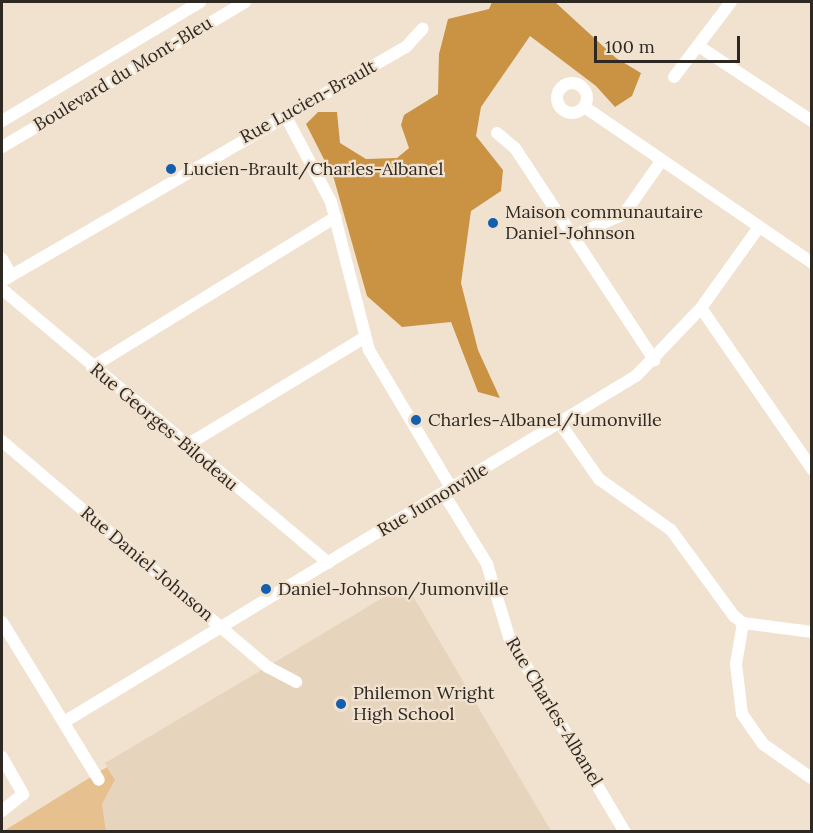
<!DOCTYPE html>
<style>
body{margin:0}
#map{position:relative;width:813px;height:833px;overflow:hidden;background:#f1e2d0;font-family:Lora,serif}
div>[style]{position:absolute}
.built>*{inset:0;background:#e7d4bd}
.green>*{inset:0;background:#e6c08f}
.forest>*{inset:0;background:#ca9343}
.minor>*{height:12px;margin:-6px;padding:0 6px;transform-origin:6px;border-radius:6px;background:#fff}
.minor>.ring{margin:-6px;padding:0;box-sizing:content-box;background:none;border:12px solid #fff;border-radius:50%}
.dots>*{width:16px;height:16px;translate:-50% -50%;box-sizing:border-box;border:3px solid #f1e2d0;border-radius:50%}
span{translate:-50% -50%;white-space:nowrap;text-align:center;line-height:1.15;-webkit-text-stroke:4.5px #f1e2d0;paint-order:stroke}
.street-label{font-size:18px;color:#2d2821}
.poi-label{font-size:18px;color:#2d2821}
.left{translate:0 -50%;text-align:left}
.frame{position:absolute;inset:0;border:3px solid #2d2821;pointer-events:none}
.scale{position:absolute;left:594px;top:36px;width:146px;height:27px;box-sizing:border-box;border:3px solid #2d2821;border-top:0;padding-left:8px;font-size:18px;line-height:21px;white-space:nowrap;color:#2d2821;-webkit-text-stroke:4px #f1e2d0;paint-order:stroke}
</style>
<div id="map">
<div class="built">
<div style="clip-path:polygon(406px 584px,551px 831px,106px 831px,102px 804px,115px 780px,105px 763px)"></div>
</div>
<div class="green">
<div style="clip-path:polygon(107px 767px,115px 780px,102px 804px,106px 831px,2px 832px)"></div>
</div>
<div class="forest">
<div style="clip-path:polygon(492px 2px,555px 2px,616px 58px,641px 73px,632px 96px,615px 107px,596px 86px,530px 36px,481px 107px,476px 136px,503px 170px,501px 191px,471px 211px,461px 283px,478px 350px,500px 398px,478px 392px,451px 322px,402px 327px,367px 296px,334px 179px,306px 124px,318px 112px,337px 112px,340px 143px,366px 159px,397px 158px,409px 148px,401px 125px,404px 115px,438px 94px,439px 54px,448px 19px,489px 9px)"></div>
</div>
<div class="minor">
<div style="left:700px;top:47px;width:134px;rotate:33.5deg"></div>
<div style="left:674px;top:77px;width:94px;rotate:-52.8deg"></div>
<div class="ring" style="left:557px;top:83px;width:18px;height:18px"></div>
<div style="left:586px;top:108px;width:274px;rotate:34.4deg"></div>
<div style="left:285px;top:115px;width:98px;rotate:62.1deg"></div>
<div style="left:331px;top:202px;width:153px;rotate:75.6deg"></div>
<div style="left:369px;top:350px;width:162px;rotate:59.2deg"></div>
<div style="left:2px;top:121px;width:231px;rotate:-31deg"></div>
<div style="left:497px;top:133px;width:23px;rotate:40deg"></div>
<div style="left:515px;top:148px;width:254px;rotate:56.7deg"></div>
<div style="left:2px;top:147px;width:283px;rotate:-30.8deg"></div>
<div style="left:573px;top:236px;width:56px;rotate:-23.3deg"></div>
<div style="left:624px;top:214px;width:66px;rotate:-54.9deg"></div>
<div style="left:2px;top:259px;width:18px;rotate:61deg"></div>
<div style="left:2px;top:281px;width:467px;rotate:-30.1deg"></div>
<div style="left:406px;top:47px;width:25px;rotate:-48deg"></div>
<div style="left:2px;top:289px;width:426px;rotate:40deg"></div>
<div style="left:701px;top:308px;width:196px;rotate:55.4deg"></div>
<div style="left:92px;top:367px;width:286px;rotate:-31.6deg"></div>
<div style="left:559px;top:422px;width:70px;rotate:54.9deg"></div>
<div style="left:599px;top:479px;width:88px;rotate:35.3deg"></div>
<div style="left:671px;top:530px;width:107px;rotate:53.8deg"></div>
<div style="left:734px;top:616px;width:11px;rotate:38deg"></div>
<div style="left:743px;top:623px;width:70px;rotate:7.4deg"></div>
<div style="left:2px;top:441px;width:349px;rotate:40.4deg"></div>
<div style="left:268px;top:667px;width:32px;rotate:28deg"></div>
<div style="left:187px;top:445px;width:208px;rotate:-31.2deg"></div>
<div style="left:444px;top:494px;width:82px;rotate:58.4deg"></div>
<div style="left:487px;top:564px;width:76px;rotate:73.2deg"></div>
<div style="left:509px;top:637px;width:227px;rotate:59.3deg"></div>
<div style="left:2px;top:622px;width:185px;rotate:58.5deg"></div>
<div style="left:743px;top:623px;width:42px;rotate:99.7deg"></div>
<div style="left:736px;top:664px;width:50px;rotate:83.2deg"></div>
<div style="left:742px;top:714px;width:37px;rotate:55deg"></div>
<div style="left:763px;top:744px;width:59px;rotate:35.3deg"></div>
<div style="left:64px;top:722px;width:669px;rotate:-31.17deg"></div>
<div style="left:636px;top:376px;width:94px;rotate:-46.3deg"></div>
<div style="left:701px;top:308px;width:100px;rotate:-54.4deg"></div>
<div style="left:2px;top:757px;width:43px;rotate:60.4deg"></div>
<div style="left:23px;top:794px;width:27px;rotate:141deg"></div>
</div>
<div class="dots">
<div style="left:171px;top:169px;background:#135ead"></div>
<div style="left:493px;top:223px;background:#135ead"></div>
<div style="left:416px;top:420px;background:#135ead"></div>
<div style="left:266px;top:589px;background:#135ead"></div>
<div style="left:341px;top:704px;background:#135ead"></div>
</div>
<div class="street-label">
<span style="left:123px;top:74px;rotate:-31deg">Boulevard du Mont-Bleu</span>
<span style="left:308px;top:102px;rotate:-29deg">Rue Lucien-Brault</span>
<span style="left:164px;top:427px;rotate:40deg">Rue Georges-Bilodeau</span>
<span style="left:433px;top:500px;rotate:-31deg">Rue Jumonville</span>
<span style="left:147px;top:564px;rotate:40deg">Rue Daniel-Johnson</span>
<span style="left:554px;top:712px;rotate:59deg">Rue Charles-Albanel</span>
</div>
<div class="poi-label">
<span class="left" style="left:183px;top:169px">Lucien-Brault/Charles-Albanel</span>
<span class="left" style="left:505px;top:223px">Maison communautaire<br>Daniel-Johnson</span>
<span class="left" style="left:428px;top:420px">Charles-Albanel/Jumonville</span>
<span class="left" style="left:278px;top:589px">Daniel-Johnson/Jumonville</span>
<span class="left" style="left:353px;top:704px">Philemon Wright<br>High School</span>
</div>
<div class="frame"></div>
<div class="scale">100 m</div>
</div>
